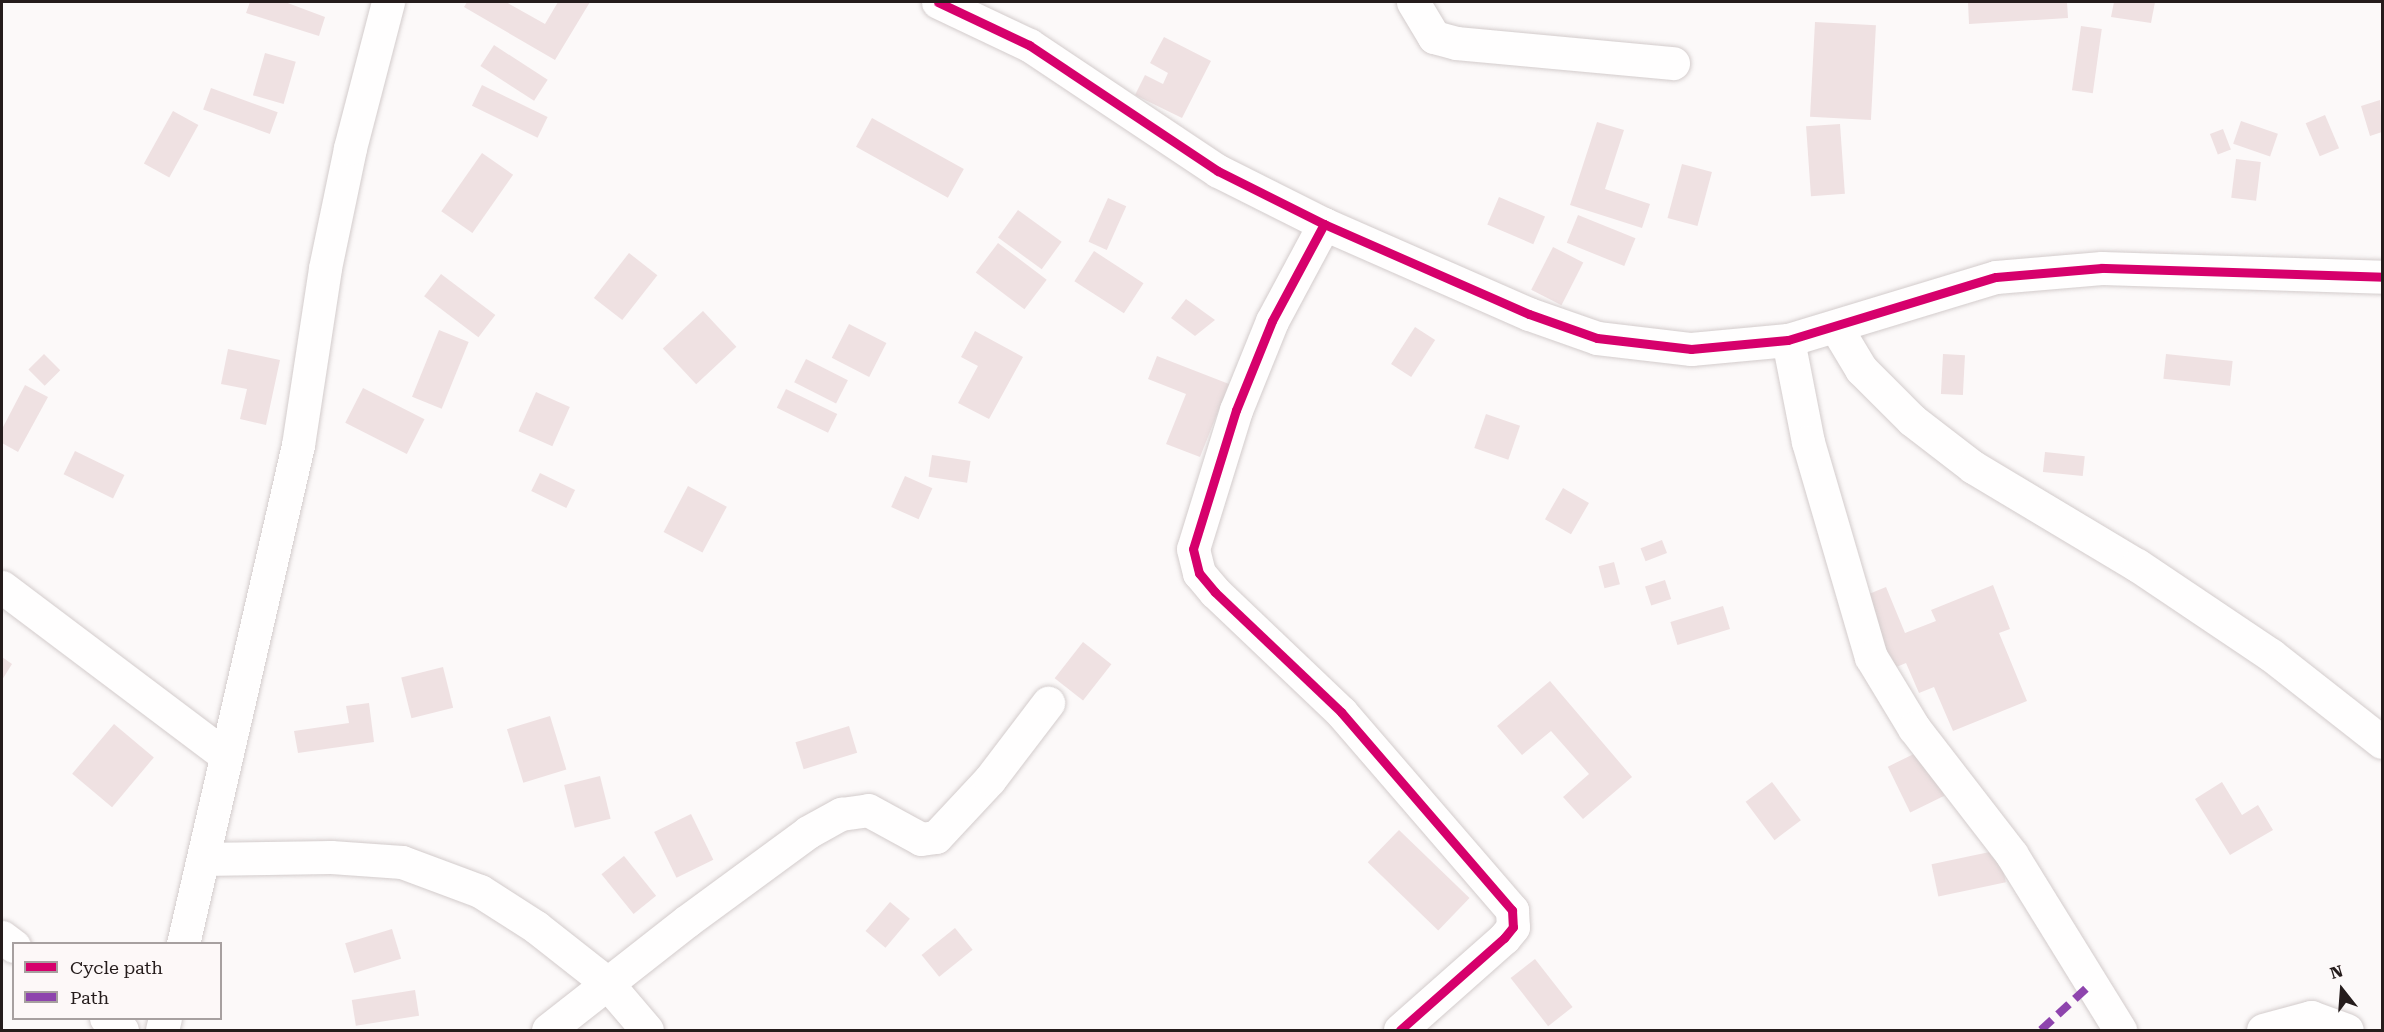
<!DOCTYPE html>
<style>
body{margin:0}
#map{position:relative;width:2384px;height:1032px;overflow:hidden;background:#fcf9f9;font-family:"Roboto Serif",serif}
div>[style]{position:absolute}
.building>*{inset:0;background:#efe1e2;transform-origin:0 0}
.roads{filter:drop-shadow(0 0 2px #d3cccc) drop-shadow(0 0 2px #d3cccc)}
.minor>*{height:33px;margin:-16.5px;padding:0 16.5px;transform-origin:16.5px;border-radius:16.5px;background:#fffefe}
.quiet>*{height:8px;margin-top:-4px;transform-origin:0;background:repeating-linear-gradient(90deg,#8e44ad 0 15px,transparent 0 23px)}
.cycleway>*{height:9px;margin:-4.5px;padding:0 4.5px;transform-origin:4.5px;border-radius:4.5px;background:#d6006c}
span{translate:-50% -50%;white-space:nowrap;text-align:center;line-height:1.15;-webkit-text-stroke:5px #fdf8f8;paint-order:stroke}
.frame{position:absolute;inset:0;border:3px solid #251c1c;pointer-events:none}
.legend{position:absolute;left:12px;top:942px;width:210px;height:78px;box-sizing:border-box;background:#fdf8f8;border:2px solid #a7a0a0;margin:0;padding:8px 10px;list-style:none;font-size:18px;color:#251c1c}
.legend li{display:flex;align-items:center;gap:12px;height:30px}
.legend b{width:30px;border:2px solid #a7a0a0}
.north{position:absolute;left:2312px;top:960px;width:60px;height:60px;-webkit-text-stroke:4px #fdf8f8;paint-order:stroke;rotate:343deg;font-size:16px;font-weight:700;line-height:24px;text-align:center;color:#251c1c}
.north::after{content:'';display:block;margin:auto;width:21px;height:27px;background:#251c1c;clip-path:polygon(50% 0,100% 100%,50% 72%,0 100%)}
</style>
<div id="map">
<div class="building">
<div style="clip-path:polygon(250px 2px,285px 2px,325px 17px,319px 36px,246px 13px)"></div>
<div style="clip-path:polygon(467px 2px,506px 2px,545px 24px,558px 2px,590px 2px,555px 60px,464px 7px)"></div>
<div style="clip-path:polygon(1968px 2px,2067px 2px,2068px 18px,1969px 24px)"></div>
<div style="clip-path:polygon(2114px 2px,2155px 2px,2151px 23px,2111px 17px)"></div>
<div style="left:1815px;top:22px;width:61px;height:95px;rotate:3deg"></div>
<div style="left:2081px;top:26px;width:21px;height:65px;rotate:8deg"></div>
<div style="clip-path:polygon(1164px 37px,1211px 61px,1182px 118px,1135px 95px,1145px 75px,1163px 84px,1168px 73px,1150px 63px)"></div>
<div style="left:494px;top:45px;width:64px;height:25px;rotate:33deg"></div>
<div style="left:265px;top:53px;width:32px;height:44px;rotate:16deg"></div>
<div style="left:482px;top:85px;width:73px;height:23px;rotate:26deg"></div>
<div style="left:211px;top:88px;width:71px;height:23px;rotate:20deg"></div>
<div style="clip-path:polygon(2380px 100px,2382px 132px,2370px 136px,2361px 106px)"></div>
<div style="left:173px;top:111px;width:29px;height:60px;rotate:29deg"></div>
<div style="left:2325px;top:115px;width:36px;height:21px;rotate:67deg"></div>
<div style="left:872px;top:118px;width:105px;height:33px;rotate:29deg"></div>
<div style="left:2241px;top:121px;width:39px;height:24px;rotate:19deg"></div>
<div style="clip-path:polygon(1597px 122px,1624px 130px,1605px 189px,1650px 204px,1642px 228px,1570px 205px)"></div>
<div style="left:1840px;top:124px;width:70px;height:34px;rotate:86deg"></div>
<div style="left:2223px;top:129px;width:22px;height:14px;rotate:69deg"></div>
<div style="left:482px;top:153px;width:38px;height:71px;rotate:35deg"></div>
<div style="left:2236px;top:159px;width:25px;height:39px;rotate:7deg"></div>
<div style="left:1682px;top:164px;width:31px;height:56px;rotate:15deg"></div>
<div style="left:1499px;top:197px;width:50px;height:30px;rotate:23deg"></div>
<div style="left:1108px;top:198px;width:20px;height:48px;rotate:24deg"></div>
<div style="left:1018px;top:210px;width:54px;height:34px;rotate:36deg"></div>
<div style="left:1578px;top:215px;width:62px;height:30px;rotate:22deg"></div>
<div style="left:998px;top:243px;width:61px;height:37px;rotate:37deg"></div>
<div style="left:1553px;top:247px;width:34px;height:48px;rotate:27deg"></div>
<div style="left:1094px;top:251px;width:59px;height:36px;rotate:33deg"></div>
<div style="left:629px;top:253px;width:36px;height:57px;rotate:38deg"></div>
<div style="left:441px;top:274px;width:68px;height:28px;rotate:37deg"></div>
<div style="clip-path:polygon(1186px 299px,1215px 320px,1195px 336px,1171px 318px)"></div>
<div style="left:703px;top:311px;width:49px;height:55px;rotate:47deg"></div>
<div style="left:849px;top:324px;width:42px;height:38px;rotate:27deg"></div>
<div style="left:1415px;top:327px;width:24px;height:44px;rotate:33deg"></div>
<div style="left:439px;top:330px;width:32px;height:72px;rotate:22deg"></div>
<div style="clip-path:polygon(975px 331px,1023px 357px,989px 419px,958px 403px,978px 366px,961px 357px)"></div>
<div style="clip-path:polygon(228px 349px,280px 360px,266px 425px,240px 419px,247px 389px,221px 384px)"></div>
<div style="left:44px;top:354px;width:23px;height:22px;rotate:45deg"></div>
<div style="left:1943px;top:354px;width:22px;height:40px;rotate:3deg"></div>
<div style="left:2166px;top:354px;width:67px;height:25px;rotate:6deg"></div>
<div style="clip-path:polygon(1157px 356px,1229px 384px,1200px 457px,1166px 444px,1186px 394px,1148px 379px)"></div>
<div style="left:806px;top:359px;width:47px;height:26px;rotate:27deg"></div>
<div style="clip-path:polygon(25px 385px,48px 397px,18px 452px,2px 443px,2px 429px)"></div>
<div style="left:363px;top:388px;width:69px;height:39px;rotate:27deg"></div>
<div style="left:786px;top:389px;width:57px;height:21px;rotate:26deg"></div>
<div style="left:536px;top:392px;width:37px;height:43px;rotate:24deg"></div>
<div style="left:1486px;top:414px;width:36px;height:36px;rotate:19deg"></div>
<div style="left:75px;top:451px;width:55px;height:26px;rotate:26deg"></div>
<div style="left:2045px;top:452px;width:40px;height:20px;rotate:6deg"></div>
<div style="left:932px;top:455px;width:39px;height:22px;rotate:9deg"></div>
<div style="left:540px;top:473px;width:39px;height:20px;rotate:26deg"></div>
<div style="left:905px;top:476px;width:30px;height:34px;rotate:24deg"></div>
<div style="left:688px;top:486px;width:44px;height:52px;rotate:28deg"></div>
<div style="left:1563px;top:488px;width:30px;height:36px;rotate:30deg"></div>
<div style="left:1662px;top:540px;width:14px;height:23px;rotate:69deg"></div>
<div style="left:1614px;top:562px;width:23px;height:16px;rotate:75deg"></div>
<div style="left:1665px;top:580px;width:20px;height:21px;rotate:72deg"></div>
<div style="clip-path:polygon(1993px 585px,2010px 629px,1999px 633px,2027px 701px,1953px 731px,1934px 687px,1919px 693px,1906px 663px,1889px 670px,1859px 598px,1886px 587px,1905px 633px,1936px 621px,1931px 610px)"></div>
<div style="left:1723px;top:606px;width:24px;height:55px;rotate:73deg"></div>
<div style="left:1083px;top:642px;width:36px;height:46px;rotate:38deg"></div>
<div style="clip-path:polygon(2px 657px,12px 664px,2px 680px)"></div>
<div style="left:443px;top:667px;width:42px;height:43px;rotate:76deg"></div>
<div style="clip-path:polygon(1550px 681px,1632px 777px,1583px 819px,1563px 797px,1589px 774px,1551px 731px,1522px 755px,1497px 726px)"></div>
<div style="clip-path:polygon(369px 703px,374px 742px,298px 753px,294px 731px,349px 723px,346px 706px)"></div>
<div style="left:550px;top:716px;width:56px;height:45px;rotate:73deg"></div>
<div style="left:114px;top:724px;width:52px;height:65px;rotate:40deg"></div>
<div style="left:849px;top:726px;width:28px;height:56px;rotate:73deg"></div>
<div style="left:1922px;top:750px;width:51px;height:38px;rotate:64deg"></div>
<div style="left:600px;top:776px;width:44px;height:37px;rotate:76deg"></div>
<div style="left:1772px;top:782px;width:48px;height:33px;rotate:53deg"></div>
<div style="clip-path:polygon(2222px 782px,2242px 815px,2258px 805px,2273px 830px,2230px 855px,2195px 799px)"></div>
<div style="left:691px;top:814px;width:51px;height:41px;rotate:64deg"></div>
<div style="left:1399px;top:830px;width:98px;height:45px;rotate:44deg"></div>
<div style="left:1999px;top:850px;width:33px;height:69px;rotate:78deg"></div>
<div style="left:624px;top:856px;width:51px;height:29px;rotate:51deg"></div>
<div style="left:890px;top:902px;width:26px;height:38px;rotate:40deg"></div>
<div style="left:955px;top:928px;width:28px;height:43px;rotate:51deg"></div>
<div style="left:392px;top:929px;width:31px;height:49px;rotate:73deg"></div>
<div style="left:1535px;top:959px;width:61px;height:31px;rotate:52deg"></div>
<div style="left:415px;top:990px;width:26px;height:64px;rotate:81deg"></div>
</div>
<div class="roads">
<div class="minor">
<div style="left:938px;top:2px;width:101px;rotate:25.3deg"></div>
<div style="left:1029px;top:45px;width:227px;rotate:33.7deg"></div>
<div style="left:1218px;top:171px;width:119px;rotate:26.6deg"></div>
<div style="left:1324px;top:224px;width:224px;rotate:23.7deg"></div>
<div style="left:1529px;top:314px;width:72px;rotate:19.4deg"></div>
<div style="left:1597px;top:338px;width:95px;rotate:6.7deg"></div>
<div style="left:1691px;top:349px;width:97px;rotate:-5.3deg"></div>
<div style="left:1788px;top:340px;width:217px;rotate:-16.9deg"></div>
<div style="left:1996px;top:277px;width:106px;rotate:-4.9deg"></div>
<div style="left:2102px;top:268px;width:280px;rotate:1.8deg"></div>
<div style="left:1413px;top:2px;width:41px;rotate:59deg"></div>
<div style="left:1434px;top:37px;width:23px;rotate:15deg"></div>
<div style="left:1456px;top:43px;width:218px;rotate:5.3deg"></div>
<div style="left:1324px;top:224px;width:110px;rotate:118.2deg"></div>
<div style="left:1272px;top:321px;width:96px;rotate:112deg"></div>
<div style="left:1236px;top:410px;width:145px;rotate:107.2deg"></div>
<div style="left:1193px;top:549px;width:25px;rotate:76deg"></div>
<div style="left:1199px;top:573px;width:25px;rotate:50deg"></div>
<div style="left:1215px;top:592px;width:174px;rotate:43.6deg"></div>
<div style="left:1341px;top:712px;width:262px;rotate:49.2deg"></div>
<div style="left:1512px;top:910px;width:17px;rotate:87deg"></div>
<div style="left:1513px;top:927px;width:14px;rotate:129deg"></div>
<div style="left:1504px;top:938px;width:139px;rotate:138.5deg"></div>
<div style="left:1837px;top:329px;width:47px;rotate:59deg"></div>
<div style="left:1861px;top:369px;width:72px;rotate:45deg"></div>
<div style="left:1912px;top:420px;width:77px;rotate:37.6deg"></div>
<div style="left:1973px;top:467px;width:191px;rotate:30.9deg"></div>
<div style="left:2137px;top:565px;width:161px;rotate:33.9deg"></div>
<div style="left:2271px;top:655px;width:141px;rotate:38.1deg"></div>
<div style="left:1788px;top:340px;width:104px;rotate:78.9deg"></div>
<div style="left:1808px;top:442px;width:224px;rotate:73.7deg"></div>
<div style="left:1871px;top:657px;width:83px;rotate:58.8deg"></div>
<div style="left:1914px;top:728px;width:160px;rotate:52.3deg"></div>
<div style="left:2012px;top:855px;width:206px;rotate:58.3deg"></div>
<div style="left:2px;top:587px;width:279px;rotate:37deg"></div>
<div style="left:203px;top:859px;width:128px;rotate:-0.9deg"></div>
<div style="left:331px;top:857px;width:71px;rotate:4deg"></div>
<div style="left:402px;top:862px;width:83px;rotate:20.4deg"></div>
<div style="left:480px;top:891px;width:67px;rotate:32.7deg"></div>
<div style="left:536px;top:927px;width:89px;rotate:38.2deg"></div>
<div style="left:606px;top:982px;width:63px;rotate:49.5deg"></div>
<div style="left:2px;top:937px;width:15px;rotate:37deg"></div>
<div style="left:183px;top:944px;width:512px;rotate:-77.02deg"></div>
<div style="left:298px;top:445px;width:179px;rotate:-81.3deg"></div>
<div style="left:325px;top:268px;width:123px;rotate:-78.2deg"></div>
<div style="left:350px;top:148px;width:151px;rotate:-75.4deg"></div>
<div style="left:106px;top:1018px;width:20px;rotate:37deg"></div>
<div style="left:162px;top:1030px;width:12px;rotate:-76deg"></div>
<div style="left:548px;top:1030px;width:177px;rotate:-38.1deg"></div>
<div style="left:687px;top:921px;width:150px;rotate:-36.3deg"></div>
<div style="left:808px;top:832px;width:38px;rotate:-29deg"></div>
<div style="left:841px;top:814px;width:27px;rotate:-8deg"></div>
<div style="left:868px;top:810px;width:60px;rotate:28.7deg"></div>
<div style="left:921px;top:839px;width:15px;rotate:-8deg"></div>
<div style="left:936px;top:837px;width:79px;rotate:-47deg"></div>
<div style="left:990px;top:779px;width:96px;rotate:-52.7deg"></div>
<div style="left:2263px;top:1030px;width:50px;rotate:-15.2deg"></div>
<div style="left:2311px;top:1017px;width:38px;rotate:20deg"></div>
</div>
</div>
<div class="quiet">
<div style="left:2041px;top:1030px;width:68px;rotate:-42.6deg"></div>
</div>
<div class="cycleway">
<div style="left:938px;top:2px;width:101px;rotate:25.3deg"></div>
<div style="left:1029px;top:45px;width:227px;rotate:33.7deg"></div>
<div style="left:1218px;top:171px;width:119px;rotate:26.6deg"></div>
<div style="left:1324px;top:224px;width:224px;rotate:23.7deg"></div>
<div style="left:1529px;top:314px;width:72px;rotate:19.4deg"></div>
<div style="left:1597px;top:338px;width:95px;rotate:6.7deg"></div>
<div style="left:1691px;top:349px;width:97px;rotate:-5.3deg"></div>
<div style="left:1788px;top:340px;width:217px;rotate:-16.9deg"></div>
<div style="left:1996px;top:277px;width:106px;rotate:-4.9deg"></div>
<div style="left:2102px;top:268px;width:280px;rotate:1.8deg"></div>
<div style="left:1324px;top:224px;width:110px;rotate:118.2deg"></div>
<div style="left:1272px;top:321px;width:96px;rotate:112deg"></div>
<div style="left:1236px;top:410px;width:145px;rotate:107.2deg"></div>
<div style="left:1193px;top:549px;width:25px;rotate:76deg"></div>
<div style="left:1199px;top:573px;width:25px;rotate:50deg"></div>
<div style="left:1215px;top:592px;width:174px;rotate:43.6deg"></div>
<div style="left:1341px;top:712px;width:262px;rotate:49.2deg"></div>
<div style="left:1512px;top:910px;width:17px;rotate:87deg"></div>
<div style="left:1513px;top:927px;width:14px;rotate:129deg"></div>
<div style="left:1504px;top:938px;width:139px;rotate:138.5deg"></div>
</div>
<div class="frame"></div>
<ul class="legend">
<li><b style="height:8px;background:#d6006c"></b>Cycle path</li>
<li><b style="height:8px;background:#8e44ad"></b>Path</li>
</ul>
<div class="north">N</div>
</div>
